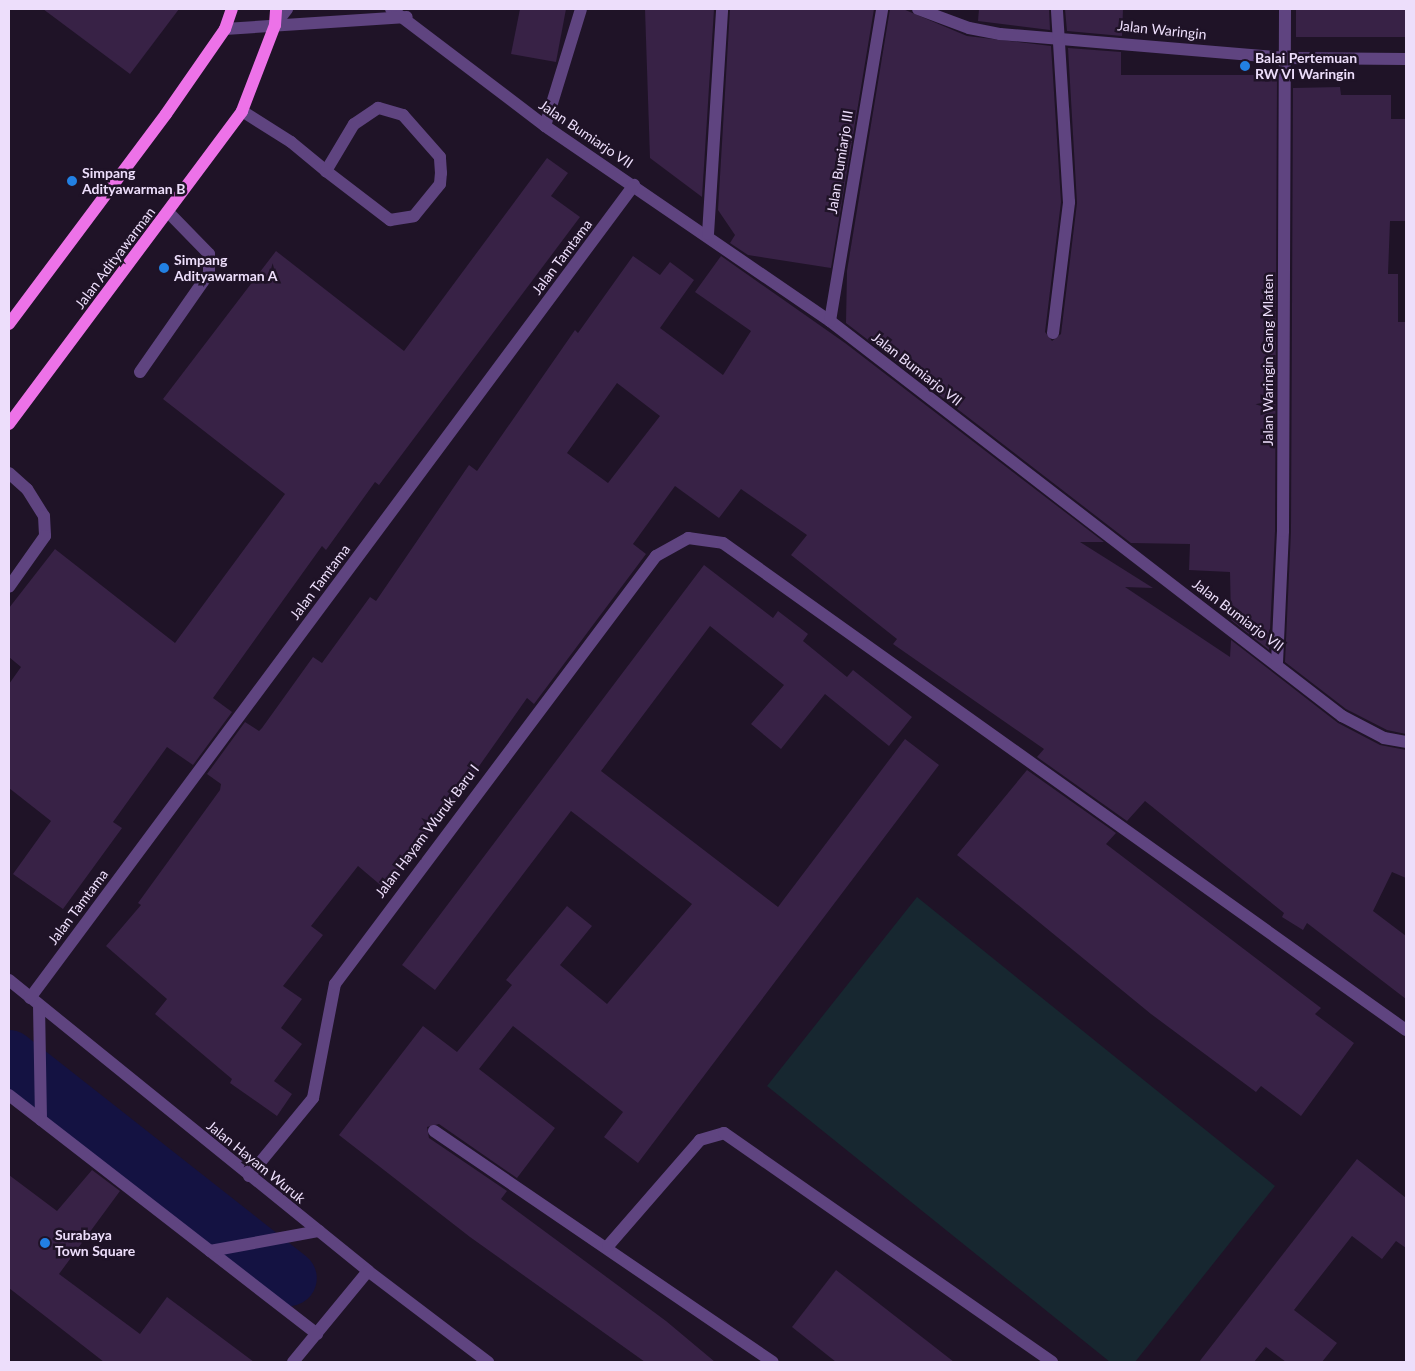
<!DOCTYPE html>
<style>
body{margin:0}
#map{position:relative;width:1415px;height:1371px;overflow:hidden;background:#1f1327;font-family:Lato,sans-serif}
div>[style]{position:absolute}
.green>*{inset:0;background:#172730}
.river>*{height:56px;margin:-28px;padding:0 28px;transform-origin:28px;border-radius:28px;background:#141242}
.building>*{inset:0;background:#382246;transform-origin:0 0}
.minor>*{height:12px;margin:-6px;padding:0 6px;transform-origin:6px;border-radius:6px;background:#5f4480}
.major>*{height:12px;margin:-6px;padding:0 6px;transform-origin:6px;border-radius:6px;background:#ed72e8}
.dots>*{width:14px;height:14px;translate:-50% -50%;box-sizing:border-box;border:2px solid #1f1327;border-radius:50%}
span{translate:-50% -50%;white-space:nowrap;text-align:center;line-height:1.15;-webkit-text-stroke:5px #1f1327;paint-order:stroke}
.street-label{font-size:14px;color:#eddefb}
.poi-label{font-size:14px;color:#eddefb;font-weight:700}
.left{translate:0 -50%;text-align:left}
.frame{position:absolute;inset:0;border:10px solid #eddefb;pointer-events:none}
</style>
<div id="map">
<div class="green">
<div style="clip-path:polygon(917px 897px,1275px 1186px,1135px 1362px,1110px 1362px,767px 1086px)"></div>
</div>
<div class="river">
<div style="left:9px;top:1058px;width:356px;rotate:38.2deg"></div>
</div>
<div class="building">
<div style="clip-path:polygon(43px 9px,179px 9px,130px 74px)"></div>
<div style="clip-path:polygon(520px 9px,566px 9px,556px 62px,511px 54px)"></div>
<div style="clip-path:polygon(645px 9px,714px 9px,702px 197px,650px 158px)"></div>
<div style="clip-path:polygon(730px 9px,874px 9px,831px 268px,748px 255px,730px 243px,735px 235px,718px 210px)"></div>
<div style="clip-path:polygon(890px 9px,903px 9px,967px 36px,1051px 46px,1061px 202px,1045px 332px,1052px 341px,1061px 334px,1077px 203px,1068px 48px,1121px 52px,1121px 75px,1277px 75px,1275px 531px,1269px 650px,1231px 620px,1230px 572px,1189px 570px,1190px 544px,1131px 543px,846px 323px,847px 271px)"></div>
<div style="clip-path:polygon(979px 9px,1049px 9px,1050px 30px,978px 21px)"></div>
<div style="clip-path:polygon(1065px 9px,1123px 9px,1122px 36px,1067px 31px)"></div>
<div style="left:1296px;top:9px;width:110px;height:28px"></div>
<div style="clip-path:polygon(1340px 87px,1341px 95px,1391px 95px,1391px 119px,1406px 119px,1406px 221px,1390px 221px,1388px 274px,1398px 274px,1398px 322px,1406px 322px,1406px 734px,1387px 730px,1346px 709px,1285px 662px,1291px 531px,1293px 88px)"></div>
<div style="clip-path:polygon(547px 158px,568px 173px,551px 196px,580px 217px,379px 485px,375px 482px,326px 550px,322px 546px,213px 698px,232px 712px,193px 765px,167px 747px,113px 822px,122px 828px,63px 909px,13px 874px,51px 821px,9px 788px,9px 684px,21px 667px,9px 657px,9px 608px,55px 549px,175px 643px,285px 494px,163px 399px,276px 251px,404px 351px)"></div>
<div style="clip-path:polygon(evenodd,633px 256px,660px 275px,670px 262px,694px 280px,660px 328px,723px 375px,751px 331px,695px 292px,721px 256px,845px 343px,1104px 542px,1080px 542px,1153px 588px,1125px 587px,1230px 657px,1231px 640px,1338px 723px,1380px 745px,1406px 750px,1406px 878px,1392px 872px,1373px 911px,1406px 936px,1406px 999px,1307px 923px,1303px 930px,1282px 917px,1284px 913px,1145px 801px,1127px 821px,1037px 757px,1044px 749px,893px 644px,897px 639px,791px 555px,807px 535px,741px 489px,719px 518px,675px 486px,633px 544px,646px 554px,534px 704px,527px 698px,451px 806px,384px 888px,358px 866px,311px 926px,323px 935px,283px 986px,302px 999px,281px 1028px,302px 1044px,274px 1081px,292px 1094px,277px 1116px,230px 1083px,232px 1079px,155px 1014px,167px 999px,106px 946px,141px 905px,138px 903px,220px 790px,221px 784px,207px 774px,245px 722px,259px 731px,262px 728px,313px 657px,322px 663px,370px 597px,376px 601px,469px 465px,477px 471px,575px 330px,578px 333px,633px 256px,617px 383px,660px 416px,608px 483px,567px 453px,617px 383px)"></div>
<div style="clip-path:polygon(704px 565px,773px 618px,778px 611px,808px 634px,803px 641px,847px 677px,853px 670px,912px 717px,889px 746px,825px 694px,781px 749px,751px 724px,784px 685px,710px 626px,601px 771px,778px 907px,905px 739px,939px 765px,638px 1163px,604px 1137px,623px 1112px,513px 1026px,479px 1069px,555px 1128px,517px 1178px,439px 1124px,427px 1127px,429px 1138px,507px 1191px,501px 1199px,666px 1321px,715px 1362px,645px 1362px,470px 1237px,339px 1135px,423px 1026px,457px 1052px,512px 985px,506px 980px,567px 906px,592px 926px,560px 965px,607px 1004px,692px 904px,571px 811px,435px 990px,402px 965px)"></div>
<div style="clip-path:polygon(1027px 770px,1116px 833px,1106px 844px,1321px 1008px,1315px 1014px,1354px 1043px,1301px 1116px,1261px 1086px,1256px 1092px,1151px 1014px,957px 855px)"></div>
<div style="clip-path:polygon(1357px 1159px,1406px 1198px,1406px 1248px,1396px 1241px,1382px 1259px,1352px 1236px,1294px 1310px,1337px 1343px,1322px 1362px,1286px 1362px,1266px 1347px,1254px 1362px,1199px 1362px)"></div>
<div style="clip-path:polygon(92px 1170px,120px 1191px,59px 1274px,140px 1334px,167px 1297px,254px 1362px,104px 1362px,9px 1288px,9px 1175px,57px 1211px)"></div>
<div style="clip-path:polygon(836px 1270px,954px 1362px,836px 1362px,792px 1327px)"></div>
</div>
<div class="minor">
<div style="left:391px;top:9px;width:193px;rotate:37.2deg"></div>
<div style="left:545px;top:126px;width:345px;rotate:34.4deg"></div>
<div style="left:830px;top:321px;width:647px;rotate:37.65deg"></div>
<div style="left:1342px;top:716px;width:47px;rotate:27.6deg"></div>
<div style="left:1384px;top:738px;width:22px;rotate:10deg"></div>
<div style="left:918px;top:9px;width:54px;rotate:20.4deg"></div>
<div style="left:969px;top:28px;width:32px;rotate:11deg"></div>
<div style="left:1000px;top:34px;width:285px;rotate:4.8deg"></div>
<div style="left:1284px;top:58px;width:122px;rotate:0.5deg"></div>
<div style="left:275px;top:25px;width:20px;rotate:-53deg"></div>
<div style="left:225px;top:29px;width:182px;rotate:-3.8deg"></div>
<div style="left:242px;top:111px;width:58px;rotate:32.3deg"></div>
<div style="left:291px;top:142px;width:45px;rotate:39.6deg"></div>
<div style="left:326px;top:171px;width:81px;rotate:37.4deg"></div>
<div style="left:390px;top:220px;width:24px;rotate:-9deg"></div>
<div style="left:414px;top:216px;width:41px;rotate:-50.9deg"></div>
<div style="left:440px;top:184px;width:11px;rotate:-85deg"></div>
<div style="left:441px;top:173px;width:16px;rotate:-94deg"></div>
<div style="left:440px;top:157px;width:56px;rotate:-131.4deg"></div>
<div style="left:403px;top:115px;width:26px;rotate:-164deg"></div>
<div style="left:378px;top:108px;width:29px;rotate:146deg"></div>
<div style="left:354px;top:124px;width:55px;rotate:120.8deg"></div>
<div style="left:545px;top:126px;width:122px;rotate:-72.9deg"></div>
<div style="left:708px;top:234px;width:225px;rotate:-86.4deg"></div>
<div style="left:830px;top:321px;width:316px;rotate:-80.5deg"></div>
<div style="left:1053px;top:333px;width:132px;rotate:-83deg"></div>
<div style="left:1069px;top:202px;width:193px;rotate:-93.6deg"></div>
<div style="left:140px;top:372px;width:121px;rotate:-55.1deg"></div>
<div style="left:209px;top:273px;width:19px;rotate:-90deg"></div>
<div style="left:209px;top:254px;width:59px;rotate:-134.3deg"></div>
<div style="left:9px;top:473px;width:24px;rotate:42deg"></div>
<div style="left:27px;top:489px;width:32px;rotate:58deg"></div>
<div style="left:44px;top:516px;width:20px;rotate:87deg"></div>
<div style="left:45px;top:536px;width:62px;rotate:125.2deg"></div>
<div style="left:1277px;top:663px;width:132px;rotate:-87.4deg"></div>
<div style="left:1283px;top:531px;width:522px;rotate:-89.78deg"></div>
<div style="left:9px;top:980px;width:462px;rotate:39deg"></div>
<div style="left:368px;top:1271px;width:151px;rotate:37.2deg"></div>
<div style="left:30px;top:998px;width:1013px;rotate:-53.39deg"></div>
<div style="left:39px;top:1005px;width:115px;rotate:89deg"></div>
<div style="left:9px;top:1095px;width:390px;rotate:37.8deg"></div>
<div style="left:434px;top:1131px;width:410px;rotate:34.3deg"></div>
<div style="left:249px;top:1176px;width:101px;rotate:-50.6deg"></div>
<div style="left:313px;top:1098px;width:116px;rotate:-79.1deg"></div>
<div style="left:335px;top:984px;width:535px;rotate:-53.13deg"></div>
<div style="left:656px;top:556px;width:37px;rotate:-29deg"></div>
<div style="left:688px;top:538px;width:35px;rotate:8deg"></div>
<div style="left:723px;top:543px;width:839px;rotate:35.49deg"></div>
<div style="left:608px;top:1246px;width:140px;rotate:-49deg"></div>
<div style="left:700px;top:1140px;width:25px;rotate:-16deg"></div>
<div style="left:724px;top:1133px;width:400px;rotate:34.9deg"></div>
<div style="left:210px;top:1251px;width:111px;rotate:-10.4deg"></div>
<div style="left:293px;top:1362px;width:118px;rotate:-50.5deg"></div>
</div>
<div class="major">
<div style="left:9px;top:324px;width:262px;rotate:-53.2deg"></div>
<div style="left:166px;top:114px;width:103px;rotate:-55.2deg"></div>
<div style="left:225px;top:29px;width:21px;rotate:-71deg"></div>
<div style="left:9px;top:424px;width:390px;rotate:-53.3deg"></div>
<div style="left:242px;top:111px;width:92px;rotate:-69deg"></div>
<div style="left:275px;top:25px;width:16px;rotate:-86deg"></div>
</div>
<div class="dots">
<div style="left:1245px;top:66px;background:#2280e3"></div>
<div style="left:72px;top:181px;background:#2280e3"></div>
<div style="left:164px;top:268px;background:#2280e3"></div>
<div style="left:45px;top:1243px;background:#2280e3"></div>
</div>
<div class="street-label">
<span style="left:1162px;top:30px;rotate:6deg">Jalan Waringin</span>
<span style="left:586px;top:134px;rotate:34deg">Jalan Bumiarjo VII</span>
<span style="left:840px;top:162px;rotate:-81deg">Jalan Bumiarjo III</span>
<span style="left:562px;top:257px;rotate:-53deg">Jalan Tamtama</span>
<span style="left:115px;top:258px;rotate:-53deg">Jalan Adityawarman</span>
<span style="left:1268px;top:360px;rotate:-90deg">Jalan Waringin Gang Mlaten</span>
<span style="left:917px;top:369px;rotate:38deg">Jalan Bumiarjo VII</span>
<span style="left:320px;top:582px;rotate:-53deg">Jalan Tamtama</span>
<span style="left:1238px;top:615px;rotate:37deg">Jalan Bumiarjo VII</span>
<span style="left:427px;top:831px;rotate:-53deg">Jalan Hayam Wuruk Baru I</span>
<span style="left:78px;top:907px;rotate:-53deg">Jalan Tamtama</span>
<span style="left:256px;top:1162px;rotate:39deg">Jalan Hayam Wuruk</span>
</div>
<div class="poi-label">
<span class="left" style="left:1255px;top:66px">Balai Pertemuan<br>RW VI Waringin</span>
<span class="left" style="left:82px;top:181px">Simpang<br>Adityawarman B</span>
<span class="left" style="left:174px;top:268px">Simpang<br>Adityawarman A</span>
<span class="left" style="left:55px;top:1243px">Surabaya<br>Town Square</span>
</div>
<div class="frame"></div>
</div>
